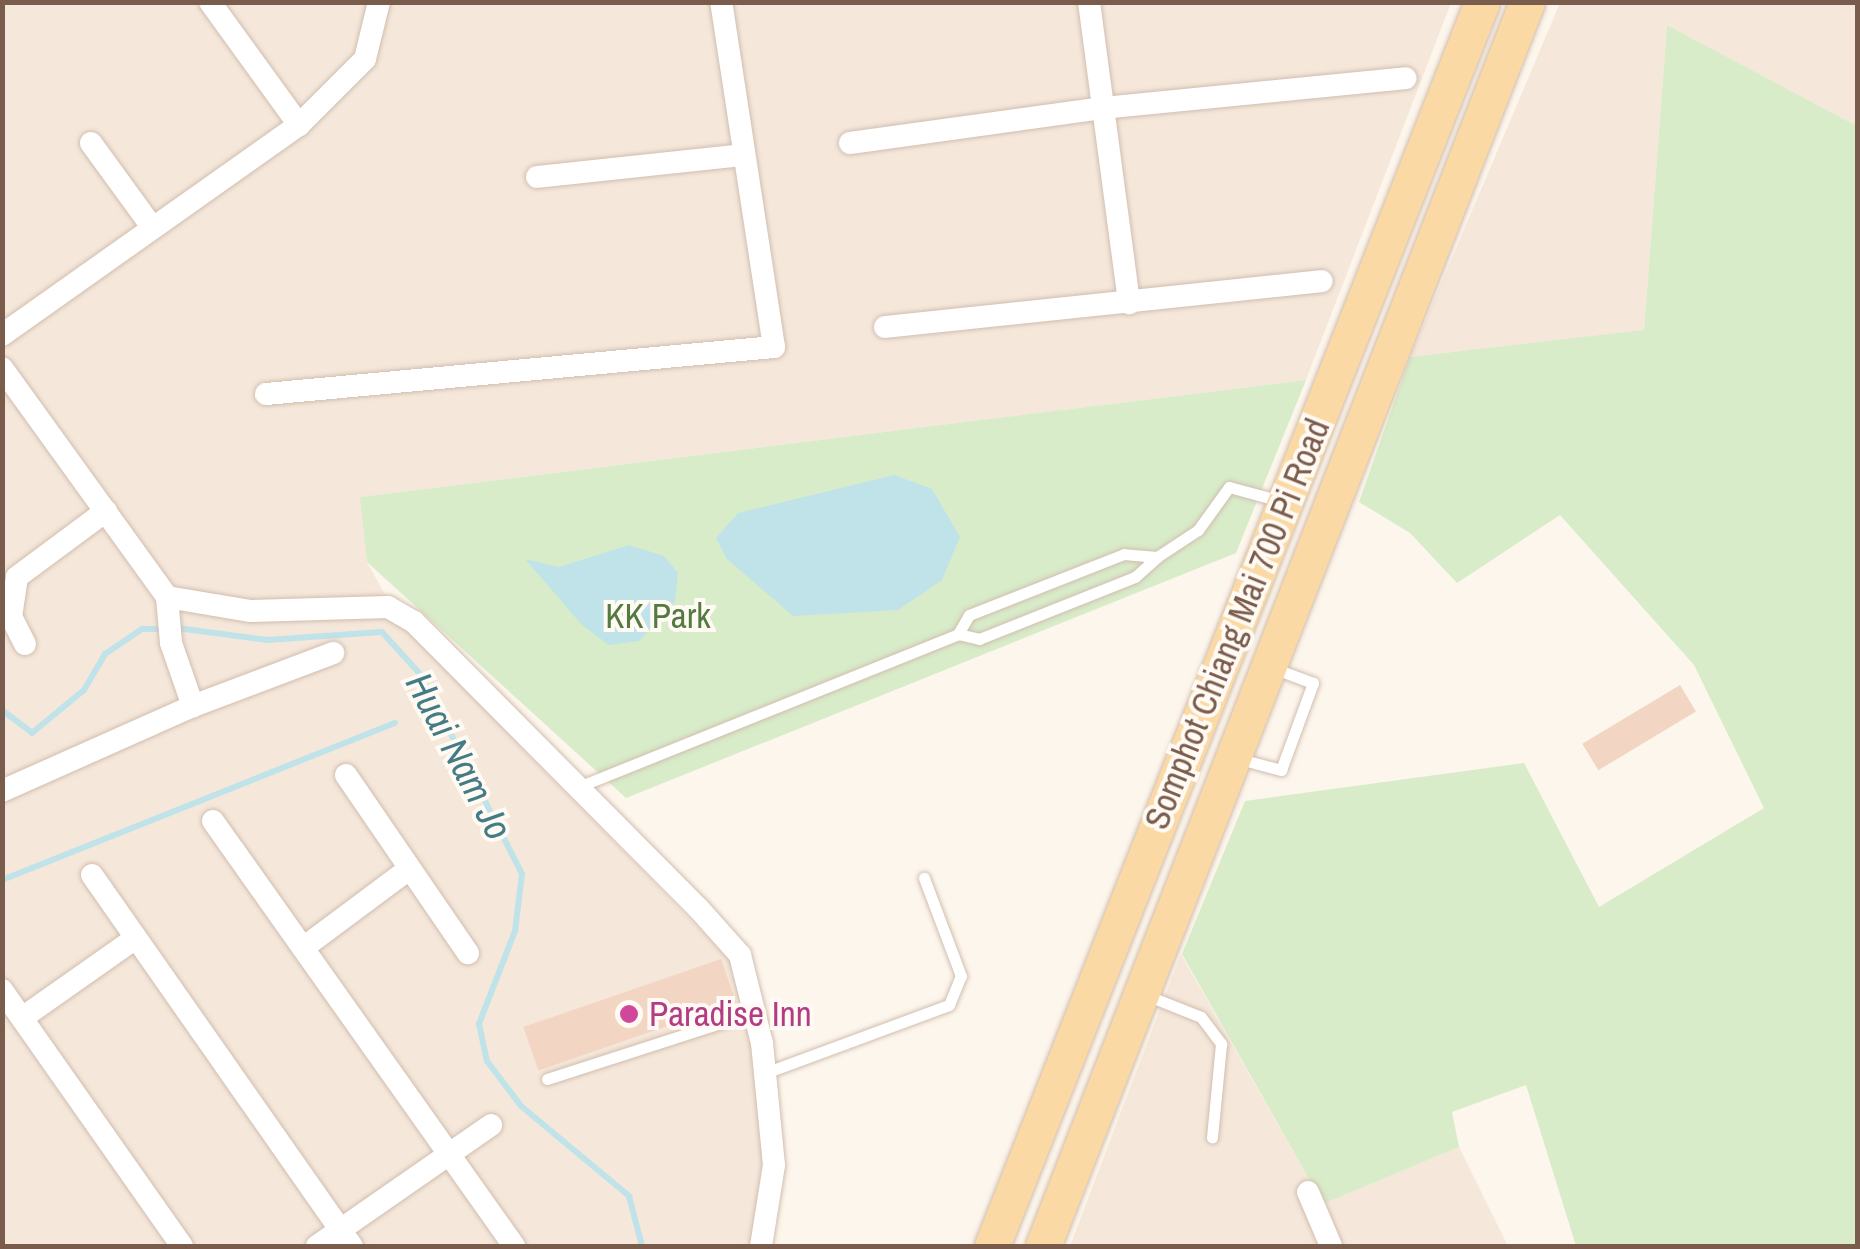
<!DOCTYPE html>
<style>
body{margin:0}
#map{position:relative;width:1860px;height:1249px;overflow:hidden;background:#fdf6ec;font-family:"Archivo Narrow",sans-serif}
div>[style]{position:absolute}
.residential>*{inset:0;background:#f5e8da}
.green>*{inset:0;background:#d8ecc9}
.water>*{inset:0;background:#bfe3e8}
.stream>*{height:6px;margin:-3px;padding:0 3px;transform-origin:3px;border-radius:3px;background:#bfe3e8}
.building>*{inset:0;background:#f3d5c3;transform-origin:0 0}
.roads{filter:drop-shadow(0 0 2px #d1beb0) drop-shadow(0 0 2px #d1beb0)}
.service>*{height:11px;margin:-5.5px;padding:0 5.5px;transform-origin:5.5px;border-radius:5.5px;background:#fff}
.minor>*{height:22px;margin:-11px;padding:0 11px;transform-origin:11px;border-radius:11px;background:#fff}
.primary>*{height:35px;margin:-17.5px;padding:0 17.5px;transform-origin:17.5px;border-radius:17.5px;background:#fbd9a5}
.dots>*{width:28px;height:28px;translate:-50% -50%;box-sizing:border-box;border:5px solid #fffaf3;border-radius:50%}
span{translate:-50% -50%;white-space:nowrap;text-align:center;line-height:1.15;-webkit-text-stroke:8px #fffaf3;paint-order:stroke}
.park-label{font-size:35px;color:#537a41}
.street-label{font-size:35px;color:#7a5c4d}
.hotel-label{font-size:35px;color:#b23c85}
.left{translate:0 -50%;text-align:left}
.water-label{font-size:38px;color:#437c86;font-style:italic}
.frame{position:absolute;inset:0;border:5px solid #7a5c4d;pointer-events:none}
</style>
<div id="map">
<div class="residential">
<div style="clip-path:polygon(2px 3px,1451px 3px,1306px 380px,361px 497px,367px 562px,403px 627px,729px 959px,756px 1053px,767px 1164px,756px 1246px,3px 1246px)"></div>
<div style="clip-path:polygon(1560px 3px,1857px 3px,1857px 126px,1667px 25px,1644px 331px,1410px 357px)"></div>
<div style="clip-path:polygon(1181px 954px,1323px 1204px,1459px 1147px,1507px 1244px,1070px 1246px)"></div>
</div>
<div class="green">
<div style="clip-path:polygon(1667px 25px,1857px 126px,1857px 1246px,1576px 1246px,1526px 1085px,1452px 1112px,1459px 1147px,1323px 1204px,1182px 954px,1245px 801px,1524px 763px,1599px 907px,1764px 808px,1694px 665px,1560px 515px,1457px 583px,1410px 533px,1359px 502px,1410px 357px,1644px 330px)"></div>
<div style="clip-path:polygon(1306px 380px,1236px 553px,626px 798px,367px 562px,360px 497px)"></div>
</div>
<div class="water">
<div style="clip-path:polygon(894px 475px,932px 489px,960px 537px,942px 580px,898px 610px,793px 616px,727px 559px,716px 538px,738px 513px)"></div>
<div style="clip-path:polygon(629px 545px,664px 556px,678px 573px,675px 602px,639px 641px,609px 645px,582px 625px,525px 559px,559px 567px)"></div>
</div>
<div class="stream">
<div style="left:177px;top:628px;width:91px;rotate:7.6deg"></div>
<div style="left:267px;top:640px;width:115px;rotate:-4deg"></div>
<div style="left:382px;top:632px;width:58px;rotate:47.8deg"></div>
<div style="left:421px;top:675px;width:223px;rotate:63.1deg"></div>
<div style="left:522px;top:874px;width:57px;rotate:97deg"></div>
<div style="left:515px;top:931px;width:100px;rotate:111.2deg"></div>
<div style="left:479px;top:1024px;width:38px;rotate:78deg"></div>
<div style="left:487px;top:1061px;width:56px;rotate:52.9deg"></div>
<div style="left:521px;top:1106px;width:141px;rotate:39.8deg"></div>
<div style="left:629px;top:1196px;width:52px;rotate:75.4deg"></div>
<div style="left:2px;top:710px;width:38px;rotate:37deg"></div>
<div style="left:32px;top:733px;width:67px;rotate:-39.6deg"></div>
<div style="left:84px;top:690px;width:42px;rotate:-59.7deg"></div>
<div style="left:105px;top:654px;width:45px;rotate:-34deg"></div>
<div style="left:142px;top:629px;width:23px"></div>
<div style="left:2px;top:880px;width:423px;rotate:-21.8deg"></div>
</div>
<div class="building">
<div style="left:1680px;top:685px;width:31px;height:114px;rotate:59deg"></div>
<div style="left:721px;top:959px;width:46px;height:209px;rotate:71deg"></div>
</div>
<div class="roads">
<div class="service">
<div style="left:1157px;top:557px;width:49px;rotate:-33.4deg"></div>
<div style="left:1198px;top:530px;width:53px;rotate:-54.2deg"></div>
<div style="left:1229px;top:487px;width:54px;rotate:15.1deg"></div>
<div style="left:1236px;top:758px;width:47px;rotate:14.9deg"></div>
<div style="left:1281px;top:770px;width:93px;rotate:-69.8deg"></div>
<div style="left:1313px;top:683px;width:43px;rotate:-159.4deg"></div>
<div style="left:578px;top:787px;width:410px;rotate:-21.9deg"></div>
<div style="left:958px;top:634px;width:22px;rotate:13deg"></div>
<div style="left:979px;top:639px;width:168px;rotate:-21.7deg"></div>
<div style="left:1135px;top:577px;width:30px;rotate:-42deg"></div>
<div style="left:1157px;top:557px;width:33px;rotate:-175deg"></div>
<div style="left:1124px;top:554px;width:167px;rotate:158.5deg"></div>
<div style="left:969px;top:615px;width:22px;rotate:120deg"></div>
<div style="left:1146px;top:995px;width:59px;rotate:21.8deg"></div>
<div style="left:1201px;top:1017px;width:34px;rotate:53deg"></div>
<div style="left:1221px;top:1044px;width:94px;rotate:95.5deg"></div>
<div style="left:765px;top:1073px;width:196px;rotate:-20.3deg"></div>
<div style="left:949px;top:1005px;width:31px;rotate:-68deg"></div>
<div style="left:961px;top:976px;width:105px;rotate:-110.7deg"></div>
<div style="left:547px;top:1079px;width:218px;rotate:-17.9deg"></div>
</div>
<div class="minor">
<div style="left:210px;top:2px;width:152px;rotate:54.1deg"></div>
<div style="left:1089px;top:2px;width:304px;rotate:82.4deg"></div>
<div style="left:91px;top:143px;width:104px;rotate:54deg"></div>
<div style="left:850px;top:143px;width:254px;rotate:-7.9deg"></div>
<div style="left:1102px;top:108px;width:305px;rotate:-5.6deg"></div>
<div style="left:537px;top:177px;width:207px;rotate:-6.1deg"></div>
<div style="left:885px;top:327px;width:439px;rotate:-6deg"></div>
<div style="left:2px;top:335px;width:364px;rotate:-35.3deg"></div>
<div style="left:299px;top:125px;width:93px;rotate:-45deg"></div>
<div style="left:365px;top:59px;width:59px;rotate:-76.2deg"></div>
<div style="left:2px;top:368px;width:282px;rotate:54.2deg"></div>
<div style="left:167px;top:597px;width:85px;rotate:9.5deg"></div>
<div style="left:251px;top:611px;width:137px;rotate:-1.7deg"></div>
<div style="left:388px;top:607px;width:30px;rotate:30deg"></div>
<div style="left:414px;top:622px;width:404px;rotate:45.2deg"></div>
<div style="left:699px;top:909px;width:62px;rotate:48.3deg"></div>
<div style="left:740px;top:955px;width:91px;rotate:76deg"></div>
<div style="left:762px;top:1043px;width:123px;rotate:84.4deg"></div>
<div style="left:774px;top:1165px;width:82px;rotate:99.1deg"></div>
<div style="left:266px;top:394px;width:510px;rotate:-5.29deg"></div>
<div style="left:774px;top:347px;width:349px;rotate:-98.7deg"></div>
<div style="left:167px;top:597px;width:46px;rotate:85deg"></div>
<div style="left:171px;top:643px;width:67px;rotate:70.8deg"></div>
<div style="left:25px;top:644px;width:30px;rotate:-117deg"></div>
<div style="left:11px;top:617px;width:40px;rotate:-81.5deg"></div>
<div style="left:17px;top:577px;width:111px;rotate:-36.6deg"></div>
<div style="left:346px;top:775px;width:216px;rotate:55.6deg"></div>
<div style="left:2px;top:791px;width:209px;rotate:-24deg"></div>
<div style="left:193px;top:706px;width:150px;rotate:-20.7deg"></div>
<div style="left:213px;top:821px;width:521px;rotate:54.69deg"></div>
<div style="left:92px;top:875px;width:453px;rotate:55deg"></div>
<div style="left:303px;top:948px;width:132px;rotate:-36.7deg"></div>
<div style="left:2px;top:990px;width:313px;rotate:54.9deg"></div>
<div style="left:22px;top:1018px;width:139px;rotate:-35.1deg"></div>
<div style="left:1308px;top:1192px;width:59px;rotate:66.9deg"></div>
<div style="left:317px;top:1246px;width:212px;rotate:-34.8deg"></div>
</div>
<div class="primary">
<div style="left:992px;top:1246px;width:1337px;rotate:-68.5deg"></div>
<div style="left:1043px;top:1246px;width:1335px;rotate:-68.74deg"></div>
</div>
</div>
<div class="dots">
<div style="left:629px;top:1014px;background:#d1479c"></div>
</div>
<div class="park-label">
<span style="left:658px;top:616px">KK Park</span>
</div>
<div class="street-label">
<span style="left:1237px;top:624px;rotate:-68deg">Somphot Chiang Mai 700 Pi Road</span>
</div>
<div class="hotel-label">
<span class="left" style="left:649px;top:1014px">Paradise Inn</span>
</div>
<div class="water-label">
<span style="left:459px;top:756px;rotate:62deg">Huai Nam Jo</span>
</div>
<div class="frame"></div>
</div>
